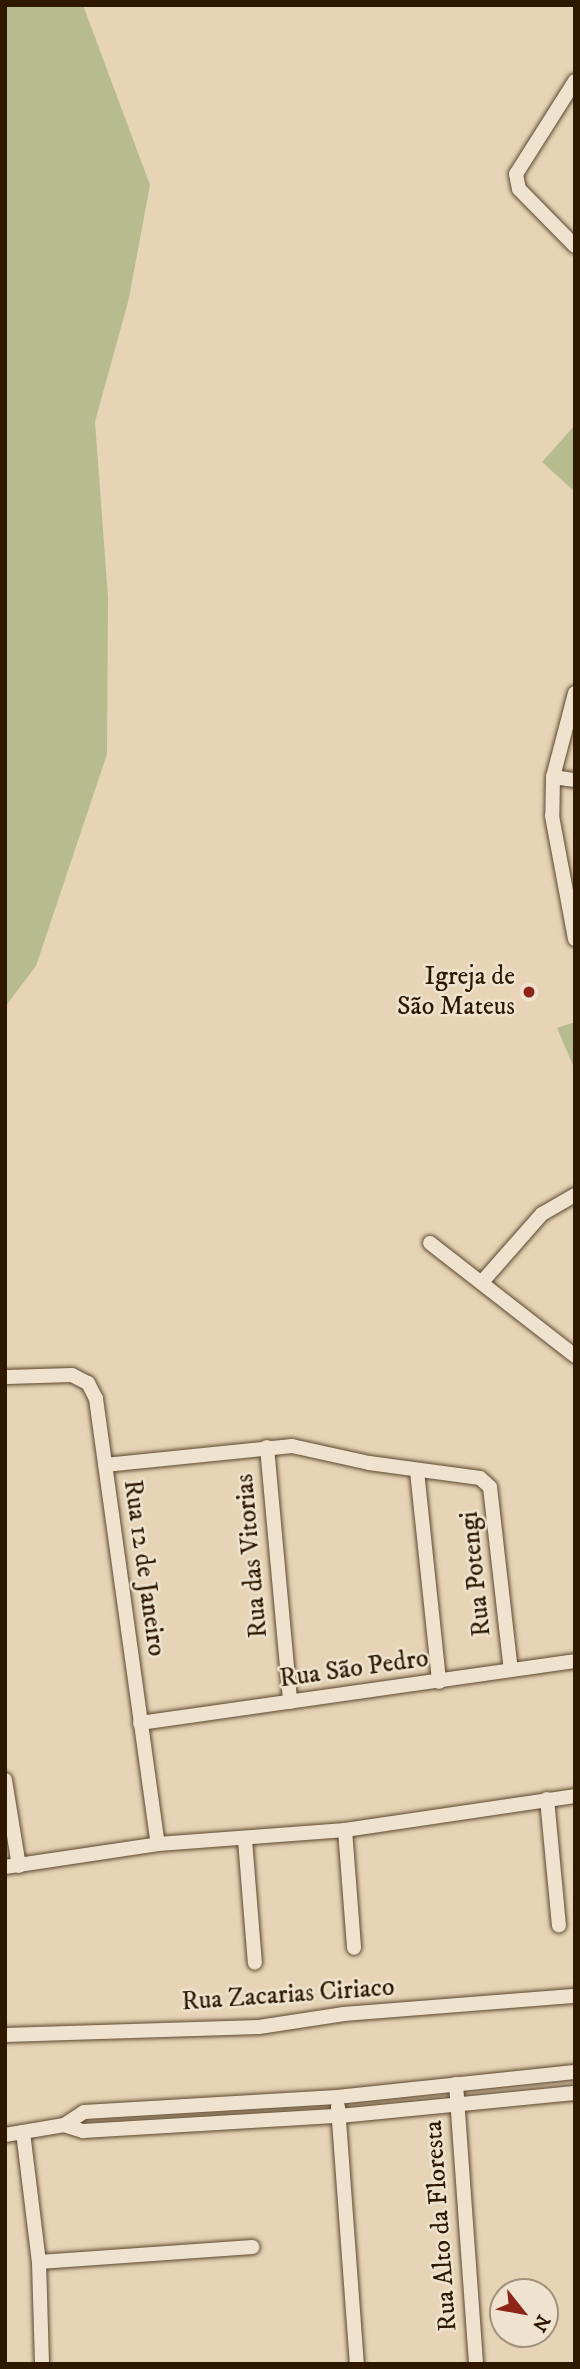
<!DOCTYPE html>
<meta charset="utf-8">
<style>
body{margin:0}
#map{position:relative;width:580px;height:2369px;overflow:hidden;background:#e7d4b6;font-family:"IM FELL DW Pica",serif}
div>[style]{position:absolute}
.green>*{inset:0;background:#b6bc8d}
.roads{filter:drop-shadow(0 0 2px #5c472e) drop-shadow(0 0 2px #5c472e)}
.minor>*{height:14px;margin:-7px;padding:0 7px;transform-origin:7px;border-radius:7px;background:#efe3d0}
.dots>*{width:19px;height:19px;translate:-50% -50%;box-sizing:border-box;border:4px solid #efe3d0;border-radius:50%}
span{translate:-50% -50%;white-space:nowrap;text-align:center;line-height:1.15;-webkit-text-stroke:5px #efe3d0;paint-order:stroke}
.poi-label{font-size:26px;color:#2e1800}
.right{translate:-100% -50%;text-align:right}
.street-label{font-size:26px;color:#2e1800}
.frame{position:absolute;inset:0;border:7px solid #2e1800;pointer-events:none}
.north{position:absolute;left:489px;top:2278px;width:70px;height:70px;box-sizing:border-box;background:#efe3d0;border:2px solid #a2927d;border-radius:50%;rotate:121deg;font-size:19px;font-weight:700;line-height:28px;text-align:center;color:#2e1800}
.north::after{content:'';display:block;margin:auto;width:24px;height:32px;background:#8f2418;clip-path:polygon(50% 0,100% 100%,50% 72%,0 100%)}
</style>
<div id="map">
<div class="green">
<div style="clip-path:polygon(5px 5px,83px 5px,150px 185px,129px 298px,95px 422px,108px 597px,107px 754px,36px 966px,5px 1007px)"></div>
<div style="clip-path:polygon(575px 425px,575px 492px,542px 462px)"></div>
<div style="clip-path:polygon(575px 1022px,575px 1070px,557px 1028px)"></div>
</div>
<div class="roads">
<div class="minor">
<div style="left:575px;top:81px;width:110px;rotate:122.4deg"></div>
<div style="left:516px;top:174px;width:15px;rotate:79deg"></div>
<div style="left:519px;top:189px;width:80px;rotate:45.5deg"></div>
<div style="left:575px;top:693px;width:87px;rotate:104.7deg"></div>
<div style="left:553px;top:777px;width:39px;rotate:91deg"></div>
<div style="left:552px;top:816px;width:125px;rotate:79.4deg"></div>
<div style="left:553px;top:777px;width:22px;rotate:8deg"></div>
<div style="left:430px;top:1243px;width:184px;rotate:37.9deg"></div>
<div style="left:482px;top:1282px;width:91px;rotate:-48.6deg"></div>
<div style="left:542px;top:1214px;width:38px;rotate:-30deg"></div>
<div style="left:7px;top:1377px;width:65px;rotate:-1.8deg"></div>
<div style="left:72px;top:1375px;width:18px;rotate:27deg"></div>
<div style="left:88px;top:1383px;width:18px;rotate:63deg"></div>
<div style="left:96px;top:1399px;width:449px;rotate:82.1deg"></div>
<div style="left:267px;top:1447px;width:256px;rotate:84.8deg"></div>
<div style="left:105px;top:1465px;width:188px;rotate:-5.8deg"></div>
<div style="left:292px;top:1446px;width:79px;rotate:12.4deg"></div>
<div style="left:369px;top:1463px;width:112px;rotate:7.7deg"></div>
<div style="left:480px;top:1478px;width:13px;rotate:42deg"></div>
<div style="left:490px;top:1487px;width:184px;rotate:83.5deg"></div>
<div style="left:417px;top:1471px;width:212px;rotate:84deg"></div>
<div style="left:140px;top:1723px;width:439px;rotate:-8.1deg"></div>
<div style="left:5px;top:1780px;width:87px;rotate:80.8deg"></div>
<div style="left:547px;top:1799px;width:127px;rotate:84.6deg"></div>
<div style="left:345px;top:1830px;width:118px;rotate:85.6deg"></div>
<div style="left:245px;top:1840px;width:123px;rotate:85.4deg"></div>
<div style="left:5px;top:1867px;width:155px;rotate:-8.5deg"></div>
<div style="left:158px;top:1844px;width:188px;rotate:-4.3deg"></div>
<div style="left:345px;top:1830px;width:232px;rotate:-8.4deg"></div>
<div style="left:5px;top:2035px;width:254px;rotate:-1.8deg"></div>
<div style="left:259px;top:2027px;width:86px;rotate:-8.7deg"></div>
<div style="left:344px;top:2014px;width:232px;rotate:-4.5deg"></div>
<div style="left:456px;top:2084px;width:281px;rotate:85.9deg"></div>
<div style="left:338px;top:2107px;width:258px;rotate:85.8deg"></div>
<div style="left:64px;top:2125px;width:20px;rotate:18deg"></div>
<div style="left:83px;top:2131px;width:256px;rotate:-3.4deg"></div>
<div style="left:339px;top:2116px;width:237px;rotate:-5.6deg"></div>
<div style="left:23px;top:2132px;width:131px;rotate:83deg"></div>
<div style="left:39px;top:2262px;width:102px;rotate:88.3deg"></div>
<div style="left:5px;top:2135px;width:60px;rotate:-9.6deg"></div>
<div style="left:64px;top:2125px;width:24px;rotate:-33deg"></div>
<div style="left:84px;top:2112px;width:253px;rotate:-3.4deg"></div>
<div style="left:337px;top:2097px;width:239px;rotate:-6deg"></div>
<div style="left:39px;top:2262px;width:214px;rotate:-4deg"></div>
</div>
</div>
<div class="dots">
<div style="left:529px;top:992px;background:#8f2418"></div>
</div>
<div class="poi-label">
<span class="right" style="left:515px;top:992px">Igreja de<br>São Mateus</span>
</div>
<div class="street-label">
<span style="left:252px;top:1556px;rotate:-95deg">Rua das Vitorias</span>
<span style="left:144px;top:1568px;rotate:82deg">Rua 12 de Janeiro</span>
<span style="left:476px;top:1574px;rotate:-96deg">Rua Potengi</span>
<span style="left:354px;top:1669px;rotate:-8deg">Rua São Pedro</span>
<span style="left:288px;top:1995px;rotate:-4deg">Rua Zacarias Ciriaco</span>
<span style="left:441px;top:2226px;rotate:-94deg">Rua Alto da Floresta</span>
</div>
<div class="frame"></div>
<div class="north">N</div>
</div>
